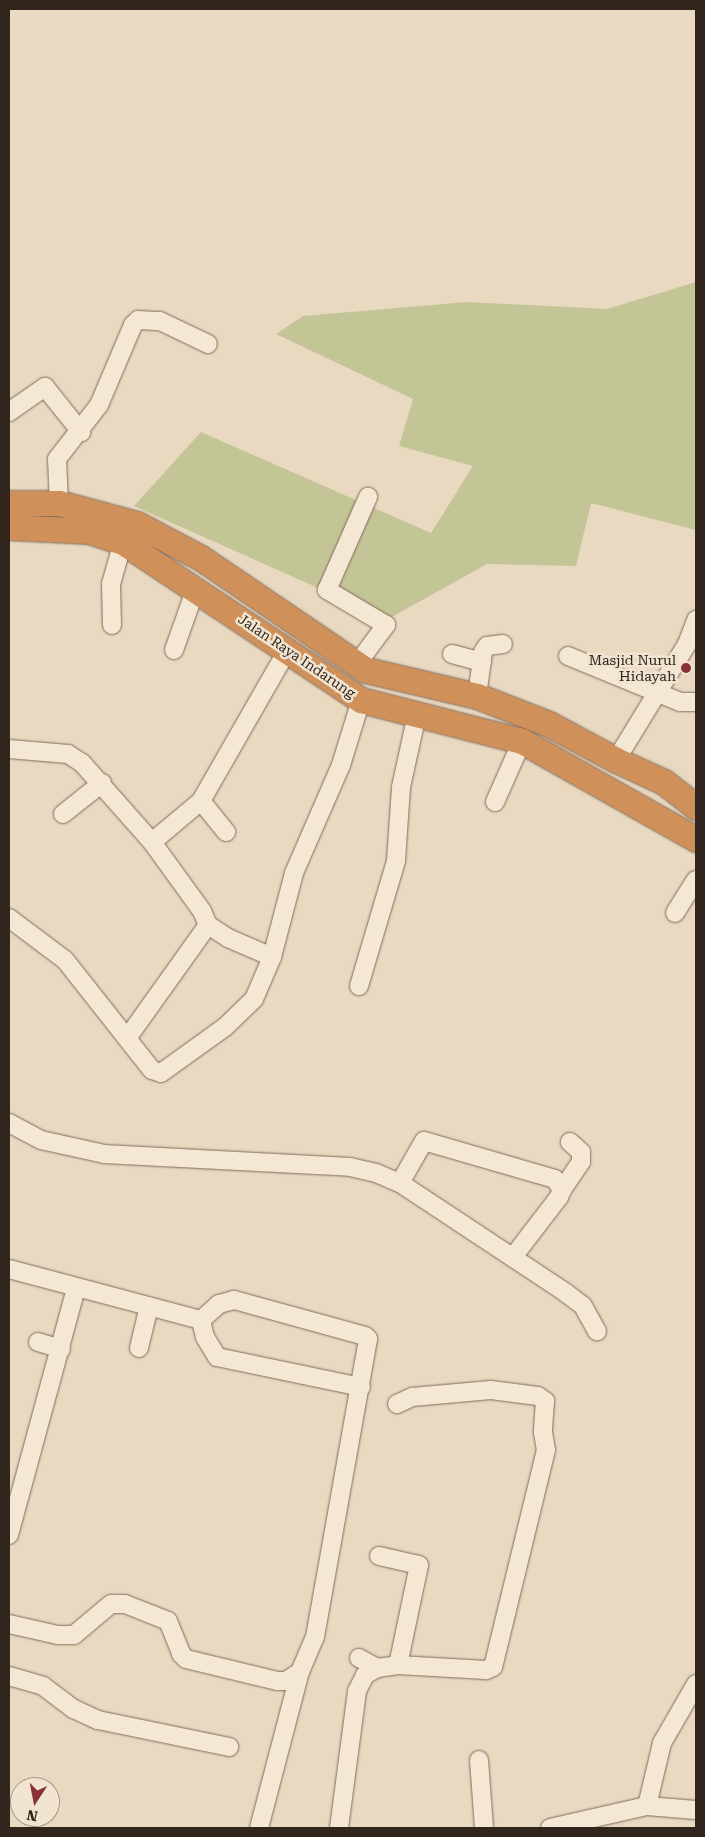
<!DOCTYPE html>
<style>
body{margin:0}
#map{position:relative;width:705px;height:1837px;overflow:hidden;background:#e9d9c1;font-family:"Roboto Serif",serif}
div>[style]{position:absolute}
.green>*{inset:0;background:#c4c597}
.roads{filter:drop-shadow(0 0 1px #806b5b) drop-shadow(0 0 1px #806b5b)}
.minor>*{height:18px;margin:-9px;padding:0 9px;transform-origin:9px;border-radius:9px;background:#f4e7d3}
.highway>*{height:25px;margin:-12.5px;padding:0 12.5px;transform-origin:12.5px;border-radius:12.5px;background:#d09059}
.dots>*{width:14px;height:14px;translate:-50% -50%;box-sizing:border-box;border:2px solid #f1e4d0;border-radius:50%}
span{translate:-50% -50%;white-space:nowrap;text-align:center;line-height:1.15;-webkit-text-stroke:5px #f1e4d0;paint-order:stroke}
.street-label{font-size:14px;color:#31251d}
.poi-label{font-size:14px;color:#31251d}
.right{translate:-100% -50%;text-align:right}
.frame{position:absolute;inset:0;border:10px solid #31251d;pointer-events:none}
.north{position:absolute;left:10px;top:1777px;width:50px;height:50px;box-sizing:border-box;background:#f1e4d0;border:1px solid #a49888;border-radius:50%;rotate:191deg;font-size:14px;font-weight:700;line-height:20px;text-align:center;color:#31251d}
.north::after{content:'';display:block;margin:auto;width:18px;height:22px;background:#89313a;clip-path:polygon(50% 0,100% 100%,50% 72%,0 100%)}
</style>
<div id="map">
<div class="green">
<div style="clip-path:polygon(696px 282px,696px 530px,591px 503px,576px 566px,487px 564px,388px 619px,134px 506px,201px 432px,431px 533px,473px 466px,399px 446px,413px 399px,276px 334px,303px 316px,467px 302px,607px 309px)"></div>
</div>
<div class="roads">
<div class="minor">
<div style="left:9px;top:412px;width:44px;rotate:-34.8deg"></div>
<div style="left:45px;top:387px;width:58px;rotate:51.3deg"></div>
<div style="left:59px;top:503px;width:44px;rotate:-92.6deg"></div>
<div style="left:57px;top:459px;width:68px;rotate:-52.1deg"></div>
<div style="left:99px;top:405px;width:87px;rotate:-67deg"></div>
<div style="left:133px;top:325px;width:7px;rotate:-45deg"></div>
<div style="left:138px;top:320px;width:22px;rotate:3deg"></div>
<div style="left:160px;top:321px;width:53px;rotate:25.6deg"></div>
<div style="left:112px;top:625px;width:41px;rotate:-91.4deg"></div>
<div style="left:111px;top:584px;width:44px;rotate:-74.1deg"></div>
<div style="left:174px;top:650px;width:66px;rotate:-70.5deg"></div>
<div style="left:452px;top:654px;width:31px;rotate:15deg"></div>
<div style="left:568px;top:656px;width:121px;rotate:22.3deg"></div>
<div style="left:680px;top:702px;width:16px"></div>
<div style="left:357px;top:664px;width:49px;rotate:-53.4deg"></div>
<div style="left:386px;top:625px;width:69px;rotate:-149.3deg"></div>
<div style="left:327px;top:590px;width:102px;rotate:-66.2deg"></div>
<div style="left:477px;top:696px;width:44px;rotate:-82.2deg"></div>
<div style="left:483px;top:652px;width:7px;rotate:-56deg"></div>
<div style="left:487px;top:646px;width:16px;rotate:-7deg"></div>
<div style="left:9px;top:749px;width:59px;rotate:4.8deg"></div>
<div style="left:68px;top:754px;width:17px;rotate:33deg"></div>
<div style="left:82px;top:763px;width:106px;rotate:48.5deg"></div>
<div style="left:152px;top:842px;width:85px;rotate:54.1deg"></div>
<div style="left:202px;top:911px;width:15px;rotate:67deg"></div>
<div style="left:208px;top:925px;width:24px;rotate:33deg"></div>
<div style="left:228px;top:938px;width:48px;rotate:23.4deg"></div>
<div style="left:272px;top:957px;width:87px;rotate:-75.3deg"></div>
<div style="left:294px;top:873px;width:118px;rotate:-66.5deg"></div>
<div style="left:341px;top:765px;width:68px;rotate:-72.9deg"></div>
<div style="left:616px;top:760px;width:136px;rotate:-58.5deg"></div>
<div style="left:687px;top:644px;width:26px;rotate:-69deg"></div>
<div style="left:201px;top:801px;width:40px;rotate:51deg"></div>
<div style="left:495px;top:802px;width:67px;rotate:-66.1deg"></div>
<div style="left:63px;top:814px;width:50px;rotate:-38.5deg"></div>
<div style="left:152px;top:842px;width:64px;rotate:-39.9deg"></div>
<div style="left:201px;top:801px;width:175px;rotate:-60.2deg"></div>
<div style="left:675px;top:913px;width:39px;rotate:-58deg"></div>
<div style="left:9px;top:918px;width:70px;rotate:36.9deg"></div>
<div style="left:65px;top:960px;width:140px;rotate:51.7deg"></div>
<div style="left:152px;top:1070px;width:9px;rotate:18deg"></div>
<div style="left:161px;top:1073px;width:79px;rotate:-35.7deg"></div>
<div style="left:225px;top:1027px;width:40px;rotate:-44deg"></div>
<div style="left:254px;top:999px;width:46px;rotate:-66.8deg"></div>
<div style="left:359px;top:986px;width:130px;rotate:-73.5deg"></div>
<div style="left:396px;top:861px;width:74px;rotate:-86.1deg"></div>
<div style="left:401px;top:787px;width:75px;rotate:-77.6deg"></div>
<div style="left:128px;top:1037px;width:138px;rotate:-54.5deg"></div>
<div style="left:9px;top:1123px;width:36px;rotate:28deg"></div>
<div style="left:41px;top:1140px;width:65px;rotate:12.5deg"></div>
<div style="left:104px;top:1154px;width:246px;rotate:3deg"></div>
<div style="left:350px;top:1167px;width:27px;rotate:13deg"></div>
<div style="left:376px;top:1173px;width:26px;rotate:23deg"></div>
<div style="left:400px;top:1183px;width:199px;rotate:33.5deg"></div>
<div style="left:566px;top:1293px;width:21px;rotate:37deg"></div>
<div style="left:583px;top:1306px;width:29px;rotate:61deg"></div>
<div style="left:400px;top:1183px;width:48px;rotate:-60.3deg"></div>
<div style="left:424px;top:1141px;width:136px;rotate:16.2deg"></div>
<div style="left:555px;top:1179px;width:13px;rotate:58deg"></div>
<div style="left:562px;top:1190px;width:8px;rotate:113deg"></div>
<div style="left:559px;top:1197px;width:76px;rotate:127.5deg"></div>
<div style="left:562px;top:1190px;width:34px;rotate:-56deg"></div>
<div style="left:581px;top:1162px;width:10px;rotate:-90deg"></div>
<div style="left:581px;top:1152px;width:15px;rotate:-138deg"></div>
<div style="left:9px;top:1269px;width:199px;rotate:14.9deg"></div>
<div style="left:201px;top:1320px;width:17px;rotate:77deg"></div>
<div style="left:205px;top:1337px;width:23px;rotate:59deg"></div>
<div style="left:217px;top:1357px;width:147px;rotate:11.8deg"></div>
<div style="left:38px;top:1342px;width:24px;rotate:17deg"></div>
<div style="left:139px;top:1348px;width:43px;rotate:-76.6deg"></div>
<div style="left:397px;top:1404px;width:17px;rotate:-25deg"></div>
<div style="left:412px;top:1397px;width:79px;rotate:-5.1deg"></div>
<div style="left:491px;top:1390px;width:47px;rotate:7.3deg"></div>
<div style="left:538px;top:1396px;width:9px;rotate:36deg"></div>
<div style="left:545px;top:1401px;width:31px;rotate:94deg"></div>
<div style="left:543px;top:1432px;width:18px;rotate:81deg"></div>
<div style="left:546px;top:1450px;width:223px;rotate:103.7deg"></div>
<div style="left:493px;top:1667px;width:8px;rotate:157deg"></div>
<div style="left:486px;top:1670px;width:88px;rotate:-176.7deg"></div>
<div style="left:9px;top:1535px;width:256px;rotate:-74.8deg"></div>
<div style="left:9px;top:1624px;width:50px;rotate:12.7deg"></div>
<div style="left:58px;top:1635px;width:16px"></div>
<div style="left:74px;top:1635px;width:48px;rotate:-40deg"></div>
<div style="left:111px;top:1604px;width:14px"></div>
<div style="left:125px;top:1604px;width:46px;rotate:21.6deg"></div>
<div style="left:168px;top:1621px;width:35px;rotate:68deg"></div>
<div style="left:181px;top:1654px;width:7px;rotate:45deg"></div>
<div style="left:186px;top:1659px;width:94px;rotate:13.6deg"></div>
<div style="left:277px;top:1681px;width:9px"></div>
<div style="left:286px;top:1681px;width:17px;rotate:-33deg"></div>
<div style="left:300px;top:1672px;width:38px;rotate:-67deg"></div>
<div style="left:315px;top:1637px;width:303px;rotate:-79.9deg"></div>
<div style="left:368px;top:1339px;width:4px;rotate:-135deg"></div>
<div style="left:365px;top:1336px;width:136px;rotate:-164.6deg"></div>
<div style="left:234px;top:1300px;width:16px;rotate:165deg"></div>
<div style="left:219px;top:1304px;width:24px;rotate:138deg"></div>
<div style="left:359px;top:1658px;width:21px;rotate:29deg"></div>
<div style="left:9px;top:1676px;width:35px;rotate:16deg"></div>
<div style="left:43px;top:1686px;width:39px;rotate:37deg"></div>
<div style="left:74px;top:1709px;width:26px;rotate:25deg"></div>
<div style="left:98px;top:1720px;width:134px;rotate:11.6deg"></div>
<div style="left:479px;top:1760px;width:68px;rotate:85.8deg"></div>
<div style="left:647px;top:1806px;width:65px;rotate:-76.6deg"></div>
<div style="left:662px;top:1743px;width:68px;rotate:-60deg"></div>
<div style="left:259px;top:1828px;width:161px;rotate:-75.3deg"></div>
<div style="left:339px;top:1828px;width:138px;rotate:-82.5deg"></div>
<div style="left:357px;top:1691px;width:18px;rotate:-63deg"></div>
<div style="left:365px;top:1675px;width:14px;rotate:-30deg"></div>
<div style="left:377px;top:1668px;width:21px;rotate:-8deg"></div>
<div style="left:398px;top:1665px;width:102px;rotate:-78.1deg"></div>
<div style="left:419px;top:1565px;width:41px;rotate:-167.3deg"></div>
<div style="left:550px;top:1828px;width:99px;rotate:-12.8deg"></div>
<div style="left:647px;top:1806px;width:49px;rotate:4.7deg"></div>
</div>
<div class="highway">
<div style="left:9px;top:503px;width:50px"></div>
<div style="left:59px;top:503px;width:81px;rotate:15.1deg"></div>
<div style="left:137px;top:524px;width:72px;rotate:28deg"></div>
<div style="left:201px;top:558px;width:199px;rotate:34.2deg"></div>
<div style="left:366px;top:670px;width:114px;rotate:13.2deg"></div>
<div style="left:477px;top:696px;width:77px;rotate:21.3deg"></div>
<div style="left:549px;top:724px;width:76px;rotate:28.2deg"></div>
<div style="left:616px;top:760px;width:53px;rotate:24.6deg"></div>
<div style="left:664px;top:782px;width:41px;rotate:38deg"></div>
<div style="left:9px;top:527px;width:80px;rotate:2.9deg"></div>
<div style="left:89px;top:531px;width:36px;rotate:18deg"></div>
<div style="left:123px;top:542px;width:286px;rotate:33.6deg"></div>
<div style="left:361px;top:700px;width:166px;rotate:14.3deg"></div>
<div style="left:522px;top:741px;width:200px;rotate:29.4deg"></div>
</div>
</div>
<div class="dots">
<div style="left:686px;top:668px;background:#89313a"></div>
</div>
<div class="street-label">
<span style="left:297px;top:656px;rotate:34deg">Jalan Raya Indarung</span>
</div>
<div class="poi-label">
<span class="right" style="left:676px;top:668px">Masjid Nurul<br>Hidayah</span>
</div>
<div class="frame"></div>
<div class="north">N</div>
</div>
